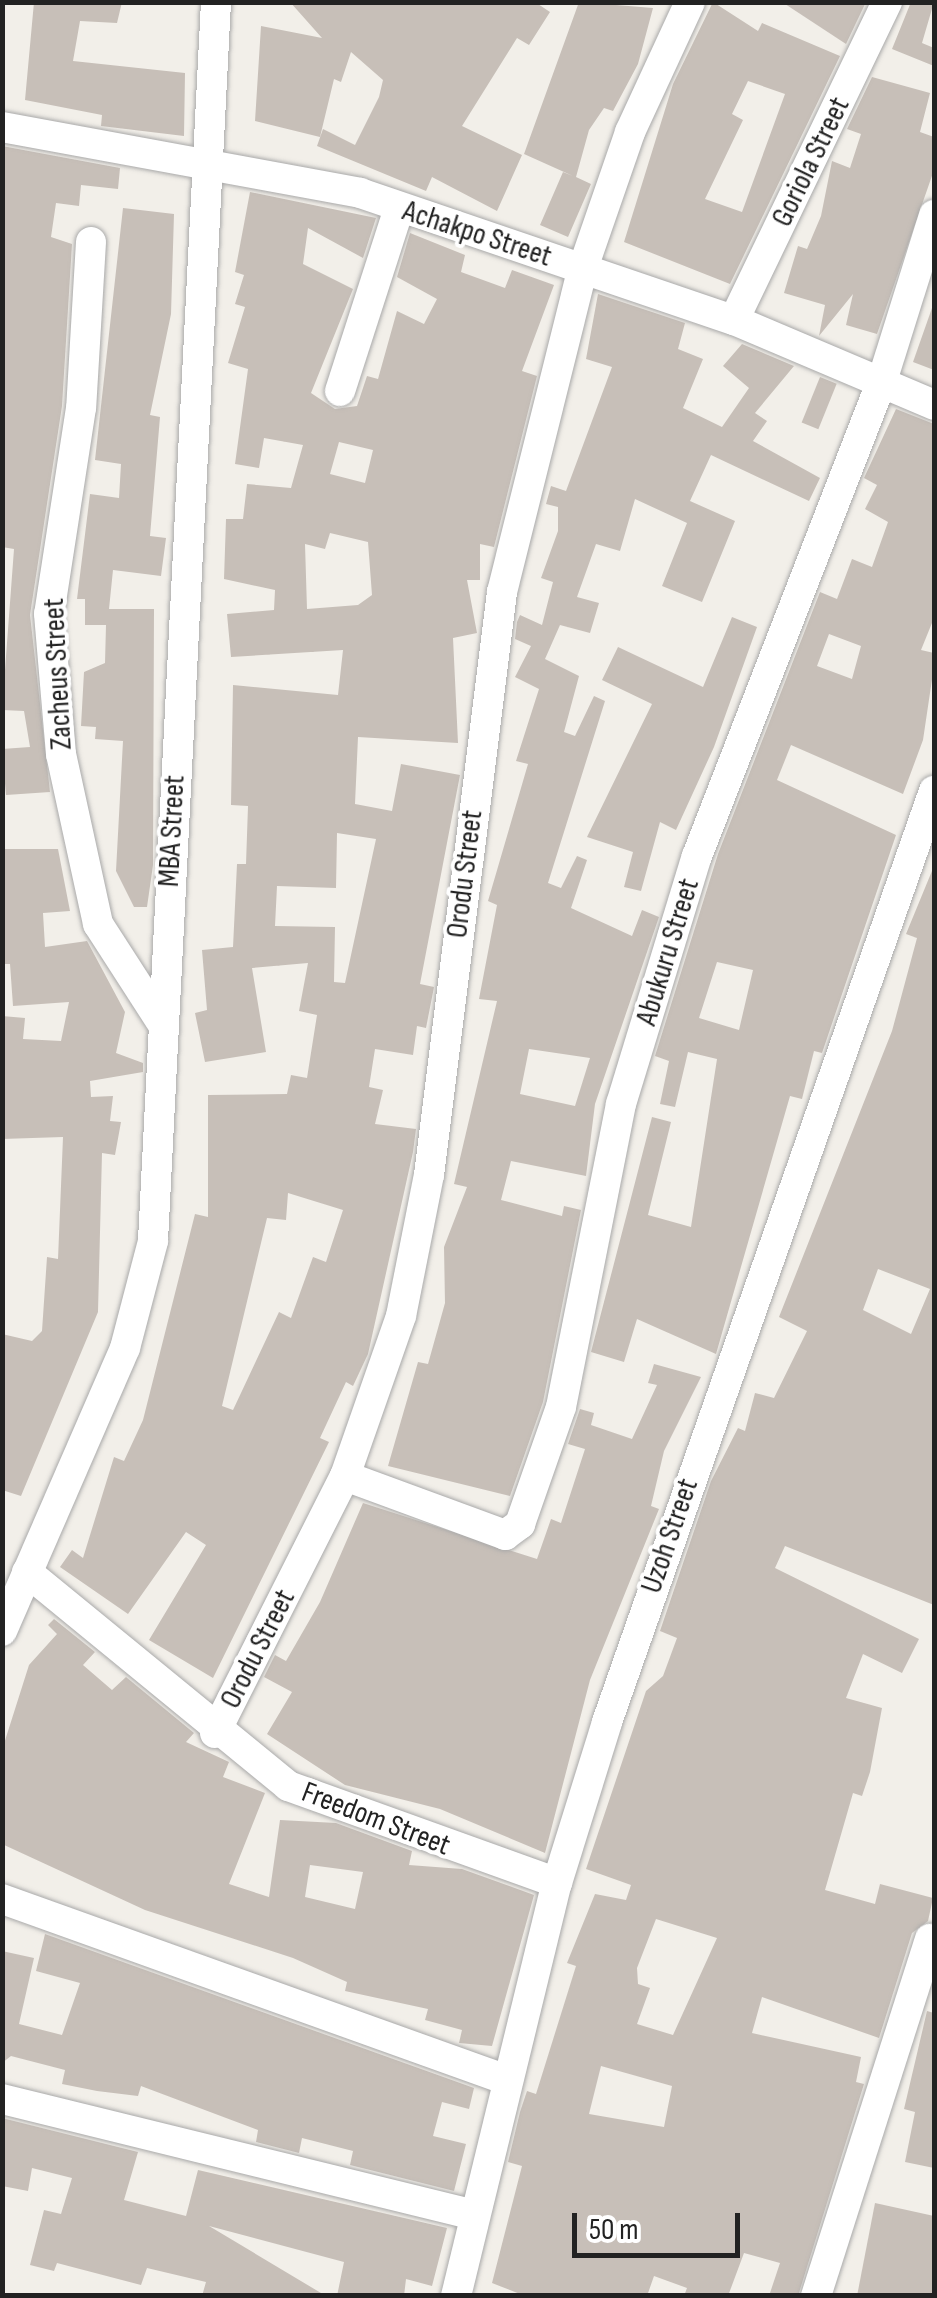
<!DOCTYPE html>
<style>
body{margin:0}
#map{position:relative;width:937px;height:2298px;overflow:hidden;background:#f2efe9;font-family:"Sofia Sans Condensed",sans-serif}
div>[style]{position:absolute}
.building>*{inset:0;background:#c7bfb8;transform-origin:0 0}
.roads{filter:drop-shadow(0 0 2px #a9a9a9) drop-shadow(0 0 2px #a9a9a9)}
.minor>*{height:30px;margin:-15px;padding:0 15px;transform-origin:15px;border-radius:15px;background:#fff}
span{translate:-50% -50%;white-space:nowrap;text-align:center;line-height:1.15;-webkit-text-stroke:8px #fff;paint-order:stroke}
.street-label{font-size:30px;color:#222}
.frame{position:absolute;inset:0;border:5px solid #222;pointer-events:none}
.scale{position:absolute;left:572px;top:2213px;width:168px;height:45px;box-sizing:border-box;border:5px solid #222;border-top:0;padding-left:12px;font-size:30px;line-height:35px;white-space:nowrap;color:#222;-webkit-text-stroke:8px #fff;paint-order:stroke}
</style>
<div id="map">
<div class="building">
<div style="clip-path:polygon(34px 2px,122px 2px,117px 23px,80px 21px,73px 61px,185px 73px,184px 136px,101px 126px,102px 115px,25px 100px)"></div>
<div style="clip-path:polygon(290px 2px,535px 2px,550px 12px,529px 45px,517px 38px,462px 126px,522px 155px,497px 211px,432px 177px,426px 191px,317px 146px,323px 129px,355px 145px,379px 97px,383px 80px,351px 52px,341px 82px,334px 79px,320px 137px,255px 121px,261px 26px,322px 38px)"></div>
<div style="clip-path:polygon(579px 2px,653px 8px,638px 64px,613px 111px,604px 108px,589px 130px,576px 177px,591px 184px,568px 237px,540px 225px,563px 172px,573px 176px,524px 154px)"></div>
<div style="clip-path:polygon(evenodd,713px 2px,758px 31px,762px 23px,840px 56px,730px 284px,624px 242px,673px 84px,713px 2px,748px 81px,785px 94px,742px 212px,705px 199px,743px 120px,732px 114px,748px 81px)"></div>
<div style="clip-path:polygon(782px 2px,866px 2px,846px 44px)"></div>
<div style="clip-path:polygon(911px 2px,934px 2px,922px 43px,934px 48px,934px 66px,892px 49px)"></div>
<div style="clip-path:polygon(872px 77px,930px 93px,920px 132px,934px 137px,934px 170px,877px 334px,846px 325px,853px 294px,819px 336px,825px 305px,784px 293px,798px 246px,807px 249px,821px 216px,832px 161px,850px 168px,861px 134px,847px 129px)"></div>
<div style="clip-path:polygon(2px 146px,120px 168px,118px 189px,81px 185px,79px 206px,56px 203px,51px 237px,72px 244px,62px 406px,30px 615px,50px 792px,6px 795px,2px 749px,30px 747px,24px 711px,2px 710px,14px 549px,2px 547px)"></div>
<div style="clip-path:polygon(evenodd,250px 192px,376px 218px,363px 258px,308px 228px,303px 264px,353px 289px,311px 393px,335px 409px,357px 406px,367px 376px,378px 379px,397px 311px,424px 324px,437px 299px,397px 277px,410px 233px,465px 255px,461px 272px,505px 288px,512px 270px,554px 285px,522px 371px,537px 376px,494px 547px,480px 544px,480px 580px,467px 580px,477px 633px,453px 638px,458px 743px,358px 737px,355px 804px,392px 811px,401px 764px,460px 775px,420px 984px,434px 987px,426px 1028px,417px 1026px,413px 1055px,375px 1049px,369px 1087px,383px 1090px,375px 1124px,416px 1129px,413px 1152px,368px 1354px,353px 1386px,346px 1382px,320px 1438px,329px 1442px,213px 1678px,149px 1640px,206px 1545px,186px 1532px,128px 1614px,60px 1567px,72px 1550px,83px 1558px,114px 1457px,124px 1461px,143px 1420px,195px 1214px,208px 1217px,208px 1095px,287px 1094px,291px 1075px,307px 1078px,317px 1015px,299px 1011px,308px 963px,252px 968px,266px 1052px,205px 1062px,195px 1013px,207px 1010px,202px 950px,233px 947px,237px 864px,246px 864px,248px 806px,231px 805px,233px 685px,338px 695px,343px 650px,231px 657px,227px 614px,274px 610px,275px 590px,224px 579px,226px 519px,243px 519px,247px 484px,291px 488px,303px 445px,264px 438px,259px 468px,235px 464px,248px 369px,228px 363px,245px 307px,235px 304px,244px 275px,235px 272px,250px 192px,339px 442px,373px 450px,365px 483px,330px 474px,339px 442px,250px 192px,330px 533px,368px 542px,372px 595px,358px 605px,307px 609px,305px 544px,325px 549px,330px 533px,250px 192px,337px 833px,376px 839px,345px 983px,334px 982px,335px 927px,275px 926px,277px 886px,336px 888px,337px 833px,250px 192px,288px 1193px,343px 1210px,326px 1262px,313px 1257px,291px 1318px,279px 1312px,233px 1410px,222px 1406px,267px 1218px,286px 1220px,288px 1193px)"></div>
<div style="clip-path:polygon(123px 208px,174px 214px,171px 314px,150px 415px,160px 417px,150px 536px,166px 538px,161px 576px,113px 570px,109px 609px,154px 609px,153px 865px,147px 907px,134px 907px,116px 871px,123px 741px,95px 739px,96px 727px,81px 726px,84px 672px,105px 663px,106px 625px,85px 625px,85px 599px,77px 599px,90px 494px,119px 498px,121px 464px,95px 460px)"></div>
<div style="clip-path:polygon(evenodd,598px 294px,685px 323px,678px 349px,703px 359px,683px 408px,722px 427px,749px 388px,723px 366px,742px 344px,794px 366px,755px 413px,767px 421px,753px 441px,820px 478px,809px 501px,711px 455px,690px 501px,735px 521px,702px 602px,662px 586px,687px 523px,635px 499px,620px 551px,596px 544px,577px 597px,599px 603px,590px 633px,560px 625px,545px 659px,579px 676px,564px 732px,575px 736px,594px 696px,605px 701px,548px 883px,561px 888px,577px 856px,587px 860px,571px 908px,632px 936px,642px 910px,659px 917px,595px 1104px,586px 1176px,511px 1161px,501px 1200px,562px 1216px,564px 1206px,581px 1210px,543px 1402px,510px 1496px,388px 1466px,418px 1362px,428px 1364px,445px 1303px,444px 1247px,467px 1187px,454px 1184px,497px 1001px,479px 999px,497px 905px,488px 901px,528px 764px,516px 761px,539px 689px,515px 677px,531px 646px,515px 639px,517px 622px,520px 615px,542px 625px,553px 582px,541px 578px,558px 531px,558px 507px,546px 504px,551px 486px,566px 491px,612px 367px,586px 359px,598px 294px,529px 1049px,590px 1058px,575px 1106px,520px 1094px,529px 1049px)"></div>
<div style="clip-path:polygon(932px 308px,934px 308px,934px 370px,913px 362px)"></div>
<div style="left:820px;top:377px;width:18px;height:49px;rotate:22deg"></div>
<div style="clip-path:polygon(evenodd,896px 409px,934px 424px,934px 618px,921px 650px,934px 653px,934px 666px,923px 740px,903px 794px,791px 745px,777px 780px,896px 835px,822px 1053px,814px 1051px,802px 1099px,790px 1096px,716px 1354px,637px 1319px,624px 1362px,591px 1352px,652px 1117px,671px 1122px,648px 1215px,691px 1227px,717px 1059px,688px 1052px,675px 1107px,660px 1104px,669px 1061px,655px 1056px,718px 854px,820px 592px,837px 599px,852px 559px,872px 567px,888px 522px,865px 509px,877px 485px,864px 478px,896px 409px,829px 634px,861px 646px,852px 679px,817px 666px,829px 634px,896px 409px,717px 962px,753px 970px,739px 1030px,699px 1018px,717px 962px)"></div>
<div style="clip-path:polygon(732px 617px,757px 627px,714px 747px,676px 830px,660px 822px,641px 891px,624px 887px,633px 852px,587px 837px,652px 704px,602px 680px,618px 647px,703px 687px)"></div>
<div style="clip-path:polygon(2px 849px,58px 849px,70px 911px,43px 913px,45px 947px,87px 941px,125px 1012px,116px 1053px,143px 1063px,143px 1072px,90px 1081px,91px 1097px,113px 1096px,110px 1121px,121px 1122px,115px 1155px,102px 1153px,98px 1312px,21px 1496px,2px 1490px,2px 1334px,32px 1341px,42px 1331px,47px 1257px,58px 1259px,63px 1137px,2px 1139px,2px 1016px,25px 1018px,23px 1039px,61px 1041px,69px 1002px,13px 1006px,10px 964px,2px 964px)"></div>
<div style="clip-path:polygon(evenodd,934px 866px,934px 1605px,785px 1546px,775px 1568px,919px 1639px,902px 1673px,863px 1654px,846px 1698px,882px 1708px,870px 1772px,862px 1796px,853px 1793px,825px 1890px,875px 1904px,880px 1884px,933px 1898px,928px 1921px,912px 1933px,879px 2038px,762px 1997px,752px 2033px,861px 2057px,856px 2082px,864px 2084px,798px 2296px,769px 2296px,780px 2263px,744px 2253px,728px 2296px,684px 2296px,687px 2288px,654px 2276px,647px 2296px,525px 2296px,492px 2283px,522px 2166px,508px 2162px,520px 2112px,527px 2091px,536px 2094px,576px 1966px,567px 1963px,595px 1894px,626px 1900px,631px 1885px,586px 1869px,646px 1691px,663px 1676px,677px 1638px,660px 1631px,711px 1481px,738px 1428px,745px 1431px,755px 1393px,774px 1398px,807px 1331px,779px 1317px,892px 1031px,917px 938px,906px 934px,934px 866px,878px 1269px,930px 1289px,911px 1334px,863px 1310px,878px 1269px,934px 866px,656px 1919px,717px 1938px,673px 2035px,637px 2024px,650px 1988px,638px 1984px,637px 1968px,656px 1919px,934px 866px,601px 2066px,672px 2086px,664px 2127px,589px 2114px,601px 2066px)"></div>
<div style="clip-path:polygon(654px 1364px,701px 1377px,664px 1451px,651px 1506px,659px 1509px,590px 1680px,545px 1853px,440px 1809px,345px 1785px,267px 1734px,292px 1692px,264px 1677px,275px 1655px,286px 1661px,320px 1602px,363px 1503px,537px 1559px,551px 1519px,561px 1523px,585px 1449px,568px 1444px,580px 1409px,594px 1413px,591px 1425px,632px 1439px,657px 1385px,648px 1383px)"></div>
<div style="clip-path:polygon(evenodd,54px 1619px,95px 1652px,83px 1665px,112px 1690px,126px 1677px,194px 1733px,186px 1742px,229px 1762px,223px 1777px,265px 1793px,229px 1884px,269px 1897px,280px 1820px,336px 1823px,412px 1851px,409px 1865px,462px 1869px,534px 1895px,492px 2046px,459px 2043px,462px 2030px,425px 2020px,428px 2009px,345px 1991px,347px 1982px,293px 1958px,145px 1910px,2px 1844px,2px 1750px,29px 1665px,57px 1634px,48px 1625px,54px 1619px,310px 1865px,363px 1872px,355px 1909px,305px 1897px,310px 1865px)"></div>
<div style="clip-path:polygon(45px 1934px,474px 2088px,469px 2109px,442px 2102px,433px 2136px,466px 2144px,454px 2191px,350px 2165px,353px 2151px,302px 2138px,299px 2153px,256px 2142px,258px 2130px,141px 2086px,138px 2096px,97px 2091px,62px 2084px,65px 2070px,11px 2056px,2px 2063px,2px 1951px,34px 1958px,19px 2024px,62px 2035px,80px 1983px,36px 1971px)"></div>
<div style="clip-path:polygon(927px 2011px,934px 2013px,934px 2168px,905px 2162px,915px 2112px,904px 2109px)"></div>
<div style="clip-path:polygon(2px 2118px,138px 2152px,124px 2200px,186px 2216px,198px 2170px,447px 2228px,432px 2286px,406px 2279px,404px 2296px,337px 2296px,344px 2262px,209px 2226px,326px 2296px,202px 2296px,206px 2282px,147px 2268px,141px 2285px,57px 2263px,54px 2271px,30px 2265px,44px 2210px,61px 2214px,72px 2178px,32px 2168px,28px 2191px,2px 2186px)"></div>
<div style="clip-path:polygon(875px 2203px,934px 2216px,934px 2296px,857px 2296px)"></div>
</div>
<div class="roads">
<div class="minor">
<div style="left:2px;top:127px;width:364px;rotate:10.4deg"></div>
<div style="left:360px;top:193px;width:395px;rotate:18.8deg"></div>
<div style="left:734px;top:320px;width:217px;rotate:23deg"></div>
<div style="left:91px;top:242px;width:166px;rotate:93.4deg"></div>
<div style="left:81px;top:408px;width:208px;rotate:98.8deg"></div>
<div style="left:49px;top:614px;width:141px;rotate:85.1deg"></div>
<div style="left:61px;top:754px;width:174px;rotate:77.7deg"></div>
<div style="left:98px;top:924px;width:120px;rotate:57.2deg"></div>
<div style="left:734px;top:320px;width:353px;rotate:-64.3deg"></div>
<div style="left:340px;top:391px;width:189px;rotate:-72.1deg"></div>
<div style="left:345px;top:1476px;width:171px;rotate:20.2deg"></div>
<div style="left:505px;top:1535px;width:19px;rotate:-36deg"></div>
<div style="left:520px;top:1524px;width:124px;rotate:-70.7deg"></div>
<div style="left:561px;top:1407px;width:309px;rotate:-78.8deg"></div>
<div style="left:621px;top:1104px;width:259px;rotate:-73deg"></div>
<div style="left:697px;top:856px;width:513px;rotate:-68.74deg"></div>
<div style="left:883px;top:378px;width:171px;rotate:-72.6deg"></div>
<div style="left:27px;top:1572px;width:338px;rotate:39.3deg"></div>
<div style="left:288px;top:1786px;width:286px;rotate:19.8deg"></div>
<div style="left:2px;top:1631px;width:309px;rotate:-66.5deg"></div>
<div style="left:125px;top:1348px;width:111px;rotate:-75.3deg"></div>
<div style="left:153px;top:1241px;width:1241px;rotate:-87.09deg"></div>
<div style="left:215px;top:1733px;width:288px;rotate:-63.2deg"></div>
<div style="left:345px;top:1476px;width:170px;rotate:-70.7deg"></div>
<div style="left:401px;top:1316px;width:144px;rotate:-78.8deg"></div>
<div style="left:429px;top:1175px;width:588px;rotate:-82.86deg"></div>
<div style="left:502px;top:592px;width:334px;rotate:-76deg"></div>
<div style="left:583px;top:268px;width:144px;rotate:-70.9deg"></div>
<div style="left:630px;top:132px;width:143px;rotate:-65.2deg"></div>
<div style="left:2px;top:1899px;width:536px;rotate:19.72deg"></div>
<div style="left:2px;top:2099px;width:485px;rotate:13.8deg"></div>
<div style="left:456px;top:2296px;width:425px;rotate:-76.3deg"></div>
<div style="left:557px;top:1883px;width:169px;rotate:-72.7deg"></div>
<div style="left:607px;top:1722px;width:987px;rotate:-70.65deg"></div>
<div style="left:816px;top:2296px;width:375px;rotate:-72.3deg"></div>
</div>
</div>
<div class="street-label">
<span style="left:811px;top:162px;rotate:-64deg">Goriola Street</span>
<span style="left:477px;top:234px;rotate:18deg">Achakpo Street</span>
<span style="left:58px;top:674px;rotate:-93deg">Zacheus Street</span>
<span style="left:172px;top:831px;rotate:-87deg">MBA Street</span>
<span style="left:465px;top:874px;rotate:-83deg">Orodu Street</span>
<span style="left:668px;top:952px;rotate:-73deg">Abukuru Street</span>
<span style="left:670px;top:1536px;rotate:-71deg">Uzoh Street</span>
<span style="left:258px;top:1649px;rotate:-63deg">Orodu Street</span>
<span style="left:376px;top:1819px;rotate:21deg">Freedom Street</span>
</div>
<div class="frame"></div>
<div class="scale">50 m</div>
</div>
